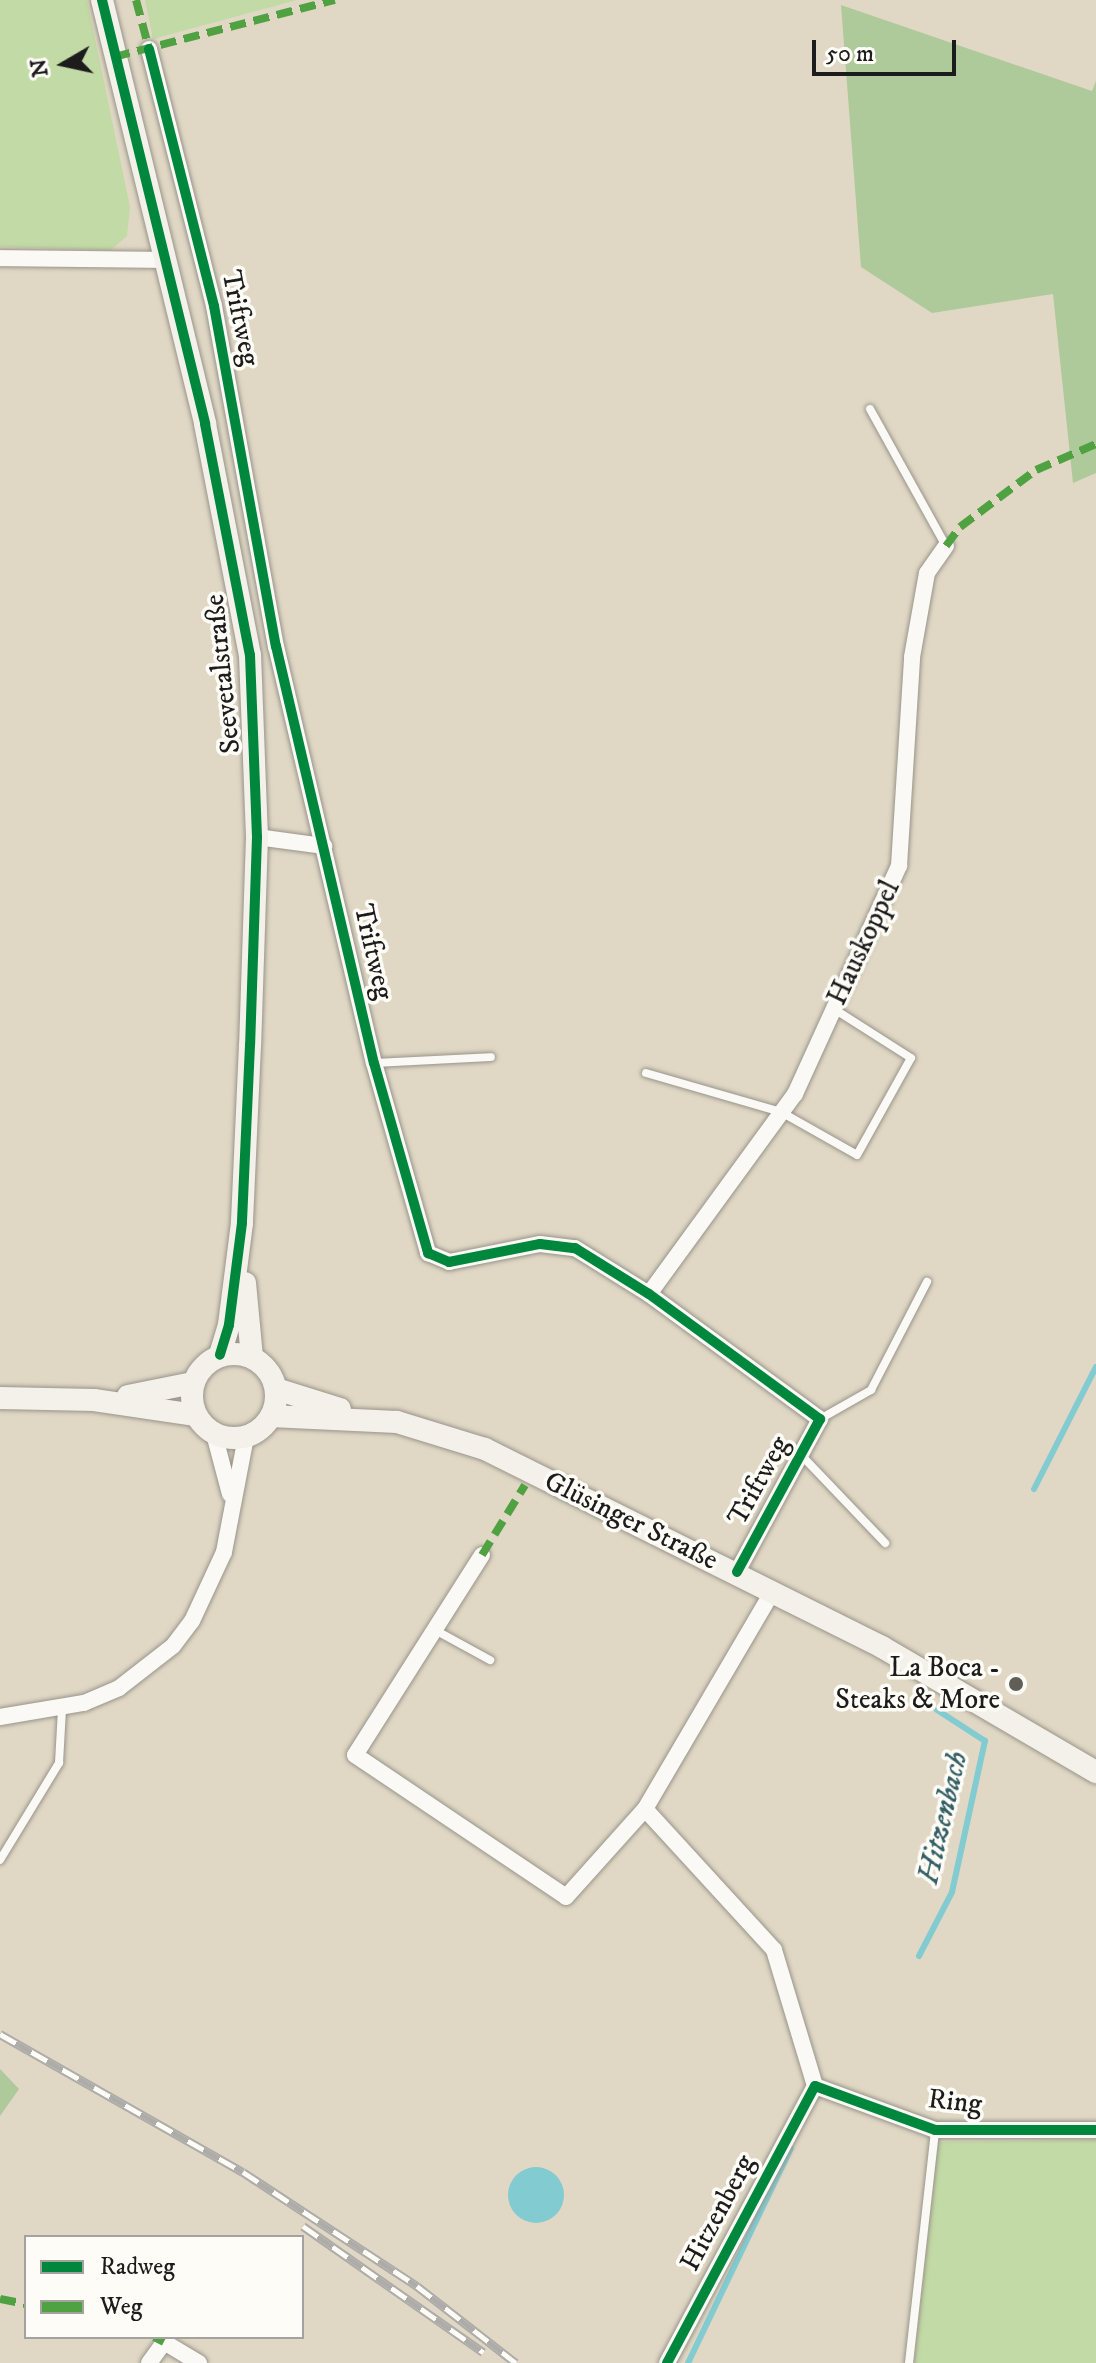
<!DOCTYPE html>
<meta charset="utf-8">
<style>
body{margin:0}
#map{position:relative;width:1096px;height:2363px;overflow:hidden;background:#e0d8c5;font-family:"IM FELL DW Pica",serif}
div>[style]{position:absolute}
.green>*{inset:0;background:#c2daa5}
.forest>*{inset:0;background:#aec99a}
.water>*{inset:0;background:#82cbd0}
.round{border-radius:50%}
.stream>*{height:6px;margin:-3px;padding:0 3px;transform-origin:3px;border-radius:3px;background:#82cbd0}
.roads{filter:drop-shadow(0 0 2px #99948a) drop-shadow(0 0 2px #99948a)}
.lane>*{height:8px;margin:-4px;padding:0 4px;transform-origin:4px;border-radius:4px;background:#faf9f6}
.street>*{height:16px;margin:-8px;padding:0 8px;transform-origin:8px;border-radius:8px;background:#faf9f6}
.secondary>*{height:22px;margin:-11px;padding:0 11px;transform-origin:11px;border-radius:11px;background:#f4f1eb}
.secondary>.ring{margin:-11px;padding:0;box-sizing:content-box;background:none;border:22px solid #f4f1eb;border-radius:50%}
.rail>*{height:9px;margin-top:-4.5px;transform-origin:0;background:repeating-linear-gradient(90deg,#fdfcf7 0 18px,#adaca9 0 36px);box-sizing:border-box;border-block:2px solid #adaca9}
.quiet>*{height:8px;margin-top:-4px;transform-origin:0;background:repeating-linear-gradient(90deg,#4fa141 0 16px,transparent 0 24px)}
.cycleway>*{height:10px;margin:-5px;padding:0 5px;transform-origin:5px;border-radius:5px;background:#00873e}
.dots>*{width:22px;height:22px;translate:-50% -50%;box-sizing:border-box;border:4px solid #fdfcf7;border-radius:50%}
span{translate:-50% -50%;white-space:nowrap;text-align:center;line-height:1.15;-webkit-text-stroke:7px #fdfcf7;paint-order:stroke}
.street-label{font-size:28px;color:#1c1c1c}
.poi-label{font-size:28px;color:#1c1c1c}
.right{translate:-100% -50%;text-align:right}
.water-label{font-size:30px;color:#356066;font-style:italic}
.legend{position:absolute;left:24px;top:2235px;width:280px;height:104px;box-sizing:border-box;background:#fdfcf7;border:2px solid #a3a29f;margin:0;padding:10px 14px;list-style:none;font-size:24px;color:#1c1c1c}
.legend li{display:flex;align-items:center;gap:16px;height:40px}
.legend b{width:40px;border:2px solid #a3a29f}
.north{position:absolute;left:24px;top:24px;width:80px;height:80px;-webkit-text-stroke:6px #fdfcf7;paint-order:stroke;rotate:261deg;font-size:22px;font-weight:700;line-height:32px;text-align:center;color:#1c1c1c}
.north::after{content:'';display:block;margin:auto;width:28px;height:36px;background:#1c1c1c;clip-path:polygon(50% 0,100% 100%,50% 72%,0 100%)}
.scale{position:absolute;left:812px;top:40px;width:144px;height:36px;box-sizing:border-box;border:4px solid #1c1c1c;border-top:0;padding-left:10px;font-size:24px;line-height:28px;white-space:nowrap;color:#1c1c1c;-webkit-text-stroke:6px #fdfcf7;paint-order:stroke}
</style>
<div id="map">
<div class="green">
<div style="clip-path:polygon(0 0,87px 0,130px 207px,127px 236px,111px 250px,0 247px)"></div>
<div style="clip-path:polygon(145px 0,297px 0,153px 39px)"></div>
<div style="clip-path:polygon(1096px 2140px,1096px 2363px,914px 2363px,938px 2142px)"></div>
</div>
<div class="forest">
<div style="clip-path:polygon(841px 5px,1092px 91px,1096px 81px,1096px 473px,1073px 483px,1053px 294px,932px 313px,861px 267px)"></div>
<div style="clip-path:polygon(0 2069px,19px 2089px,0 2116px)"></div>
</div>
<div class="water">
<div class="round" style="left:508px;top:2167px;width:56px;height:56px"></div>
</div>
<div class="stream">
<div style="left:1034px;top:1489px;width:137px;rotate:-63.1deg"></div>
<div style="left:919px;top:1956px;width:72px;rotate:-62.7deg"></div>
<div style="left:952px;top:1892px;width:155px;rotate:-77.7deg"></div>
<div style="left:985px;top:1741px;width:57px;rotate:-147.1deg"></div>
<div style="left:688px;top:2363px;width:238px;rotate:-64.4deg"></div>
</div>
<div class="roads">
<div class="lane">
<div style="left:870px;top:409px;width:157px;rotate:61deg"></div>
<div style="left:374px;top:1063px;width:117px;rotate:-2.9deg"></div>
<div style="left:646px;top:1073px;width:141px;rotate:16.1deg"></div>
<div style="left:781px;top:1112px;width:87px;rotate:29.5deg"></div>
<div style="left:857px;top:1155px;width:111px;rotate:-60.9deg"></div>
<div style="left:911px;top:1058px;width:91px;rotate:-147.5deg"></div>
<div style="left:820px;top:1419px;width:59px;rotate:-29.6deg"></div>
<div style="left:871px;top:1390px;width:122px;rotate:-62.6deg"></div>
<div style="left:801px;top:1455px;width:122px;rotate:46.3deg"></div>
<div style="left:435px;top:1630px;width:63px;rotate:28.6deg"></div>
<div style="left:0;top:1860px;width:114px;rotate:-58.7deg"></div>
<div style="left:59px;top:1763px;width:53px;rotate:-86.8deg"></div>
<div style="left:909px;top:2363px;width:234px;rotate:-83.6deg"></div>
</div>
<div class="street">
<div style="left:149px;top:49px;width:265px;rotate:75.8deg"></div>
<div style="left:214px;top:306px;width:346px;rotate:79.7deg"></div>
<div style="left:276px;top:646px;width:428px;rotate:76.8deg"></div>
<div style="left:374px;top:1063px;width:198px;rotate:74.1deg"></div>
<div style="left:428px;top:1253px;width:23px;rotate:23deg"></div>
<div style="left:449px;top:1262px;width:93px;rotate:-11.2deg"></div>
<div style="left:540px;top:1244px;width:35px;rotate:7deg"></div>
<div style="left:575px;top:1248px;width:87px;rotate:31.9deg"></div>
<div style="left:649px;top:1294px;width:212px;rotate:36.2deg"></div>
<div style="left:820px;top:1419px;width:174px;rotate:118.5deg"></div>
<div style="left:0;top:258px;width:163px;rotate:0.7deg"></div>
<div style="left:257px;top:837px;width:68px;rotate:7.7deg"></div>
<div style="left:649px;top:1294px;width:248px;rotate:-53.9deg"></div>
<div style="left:795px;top:1094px;width:251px;rotate:-65.5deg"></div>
<div style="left:899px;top:866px;width:209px;rotate:-86.4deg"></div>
<div style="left:912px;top:657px;width:85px;rotate:-79.9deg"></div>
<div style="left:927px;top:573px;width:33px;rotate:-55deg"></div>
<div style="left:214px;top:1434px;width:62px;rotate:75.1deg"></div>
<div style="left:482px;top:1555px;width:237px;rotate:122.4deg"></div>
<div style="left:355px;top:1755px;width:254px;rotate:33.9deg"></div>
<div style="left:566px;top:1897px;width:118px;rotate:-48.1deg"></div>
<div style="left:645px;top:1809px;width:253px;rotate:-59.6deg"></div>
<div style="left:0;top:1717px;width:85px;rotate:-9.5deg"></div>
<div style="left:84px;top:1703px;width:38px;rotate:-23deg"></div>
<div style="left:119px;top:1688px;width:68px;rotate:-37.9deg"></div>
<div style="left:173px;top:1646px;width:31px;rotate:-53deg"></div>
<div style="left:192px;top:1621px;width:76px;rotate:-65.1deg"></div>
<div style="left:224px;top:1552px;width:117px;rotate:-79.2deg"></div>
<div style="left:645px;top:1809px;width:191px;rotate:47.5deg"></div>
<div style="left:774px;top:1950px;width:142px;rotate:73.2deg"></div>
<div style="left:815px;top:2086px;width:128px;rotate:20.1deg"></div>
<div style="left:935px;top:2130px;width:161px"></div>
<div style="left:149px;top:2363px;width:26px;rotate:-54deg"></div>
<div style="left:164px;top:2342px;width:41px;rotate:31deg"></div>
<div style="left:667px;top:2363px;width:314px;rotate:-61.9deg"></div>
</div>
<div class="secondary">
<div style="left:102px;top:0;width:436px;rotate:76.3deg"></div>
<div style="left:205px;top:424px;width:235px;rotate:79deg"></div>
<div style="left:250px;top:655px;width:182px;rotate:87.8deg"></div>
<div style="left:257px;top:837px;width:208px;rotate:91.9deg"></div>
<div style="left:250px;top:1045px;width:178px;rotate:92.6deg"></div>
<div style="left:242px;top:1223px;width:103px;rotate:97.3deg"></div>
<div style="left:229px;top:1325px;width:31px;rotate:107deg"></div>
<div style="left:245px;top:1283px;width:74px;rotate:84.6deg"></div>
<div class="ring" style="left:192px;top:1354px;width:62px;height:62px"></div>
<div style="left:276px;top:1389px;width:67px;rotate:17.4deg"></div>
<div style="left:128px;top:1396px;width:66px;rotate:-11.3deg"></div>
<div style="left:0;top:1398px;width:94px;rotate:1.2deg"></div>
<div style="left:94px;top:1400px;width:103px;rotate:8.4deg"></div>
<div style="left:271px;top:1416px;width:126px;rotate:2.7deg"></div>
<div style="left:397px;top:1422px;width:92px;rotate:17.1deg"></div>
<div style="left:485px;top:1449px;width:444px;rotate:26.5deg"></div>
<div style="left:882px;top:1647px;width:248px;rotate:30.3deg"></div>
</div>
</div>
<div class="rail">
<div style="left:0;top:2034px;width:279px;rotate:29.6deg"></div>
<div style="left:243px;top:2172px;width:208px;rotate:33.2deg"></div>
<div style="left:417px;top:2286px;width:125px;rotate:37.9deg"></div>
<div style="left:303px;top:2226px;width:220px;rotate:35deg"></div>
</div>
<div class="quiet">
<div style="left:136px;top:0;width:51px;rotate:75.1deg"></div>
<div style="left:114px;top:57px;width:228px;rotate:-14.5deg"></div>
<div style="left:946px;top:546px;width:24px;rotate:-54deg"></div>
<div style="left:960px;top:527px;width:95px;rotate:-36.9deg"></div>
<div style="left:1036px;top:470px;width:65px;rotate:-23.4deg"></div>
<div style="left:482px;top:1555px;width:82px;rotate:-58.4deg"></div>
<div style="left:0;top:2299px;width:26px;rotate:11deg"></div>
<div style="left:154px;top:2337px;width:11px;rotate:27deg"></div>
</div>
<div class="cycleway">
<div style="left:102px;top:0;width:436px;rotate:76.3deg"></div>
<div style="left:205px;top:424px;width:235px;rotate:79deg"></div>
<div style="left:250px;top:655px;width:182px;rotate:87.8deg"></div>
<div style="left:257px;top:837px;width:208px;rotate:91.9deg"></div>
<div style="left:250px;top:1045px;width:178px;rotate:92.6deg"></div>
<div style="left:242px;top:1223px;width:103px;rotate:97.3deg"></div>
<div style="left:229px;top:1325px;width:31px;rotate:107deg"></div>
<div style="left:149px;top:49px;width:265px;rotate:75.8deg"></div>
<div style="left:214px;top:306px;width:346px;rotate:79.7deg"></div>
<div style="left:276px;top:646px;width:428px;rotate:76.8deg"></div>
<div style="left:374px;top:1063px;width:198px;rotate:74.1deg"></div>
<div style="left:428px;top:1253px;width:23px;rotate:23deg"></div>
<div style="left:449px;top:1262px;width:93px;rotate:-11.2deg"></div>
<div style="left:540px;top:1244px;width:35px;rotate:7deg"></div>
<div style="left:575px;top:1248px;width:87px;rotate:31.9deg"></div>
<div style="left:649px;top:1294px;width:212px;rotate:36.2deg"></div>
<div style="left:820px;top:1419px;width:174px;rotate:118.5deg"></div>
<div style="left:667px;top:2363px;width:314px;rotate:-61.9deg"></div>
<div style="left:815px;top:2086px;width:128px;rotate:20.1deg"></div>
<div style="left:935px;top:2130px;width:161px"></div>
</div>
<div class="dots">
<div style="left:1016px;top:1684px;background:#615e57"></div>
</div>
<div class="street-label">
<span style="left:240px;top:318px;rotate:78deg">Triftweg</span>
<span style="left:223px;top:674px;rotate:-96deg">Seevetalstraße</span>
<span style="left:864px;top:943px;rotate:-65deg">Hauskoppel</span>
<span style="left:373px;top:952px;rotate:77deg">Triftweg</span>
<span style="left:759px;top:1481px;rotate:-61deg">Triftweg</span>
<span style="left:631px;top:1521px;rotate:26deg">Glüsinger Straße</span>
<span style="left:955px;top:2102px;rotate:6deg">Ring</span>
<span style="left:718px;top:2213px;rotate:-62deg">Hitzenberg</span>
</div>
<div class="poi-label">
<span class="right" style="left:1000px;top:1684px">La Boca -<br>Steaks &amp; More</span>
</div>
<div class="water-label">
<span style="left:944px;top:1818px;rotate:-77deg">Hitzenbach</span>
</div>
<ul class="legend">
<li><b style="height:10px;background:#00873e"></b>Radweg</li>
<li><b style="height:10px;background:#4fa141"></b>Weg</li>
</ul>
<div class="north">N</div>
<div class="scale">50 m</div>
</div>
